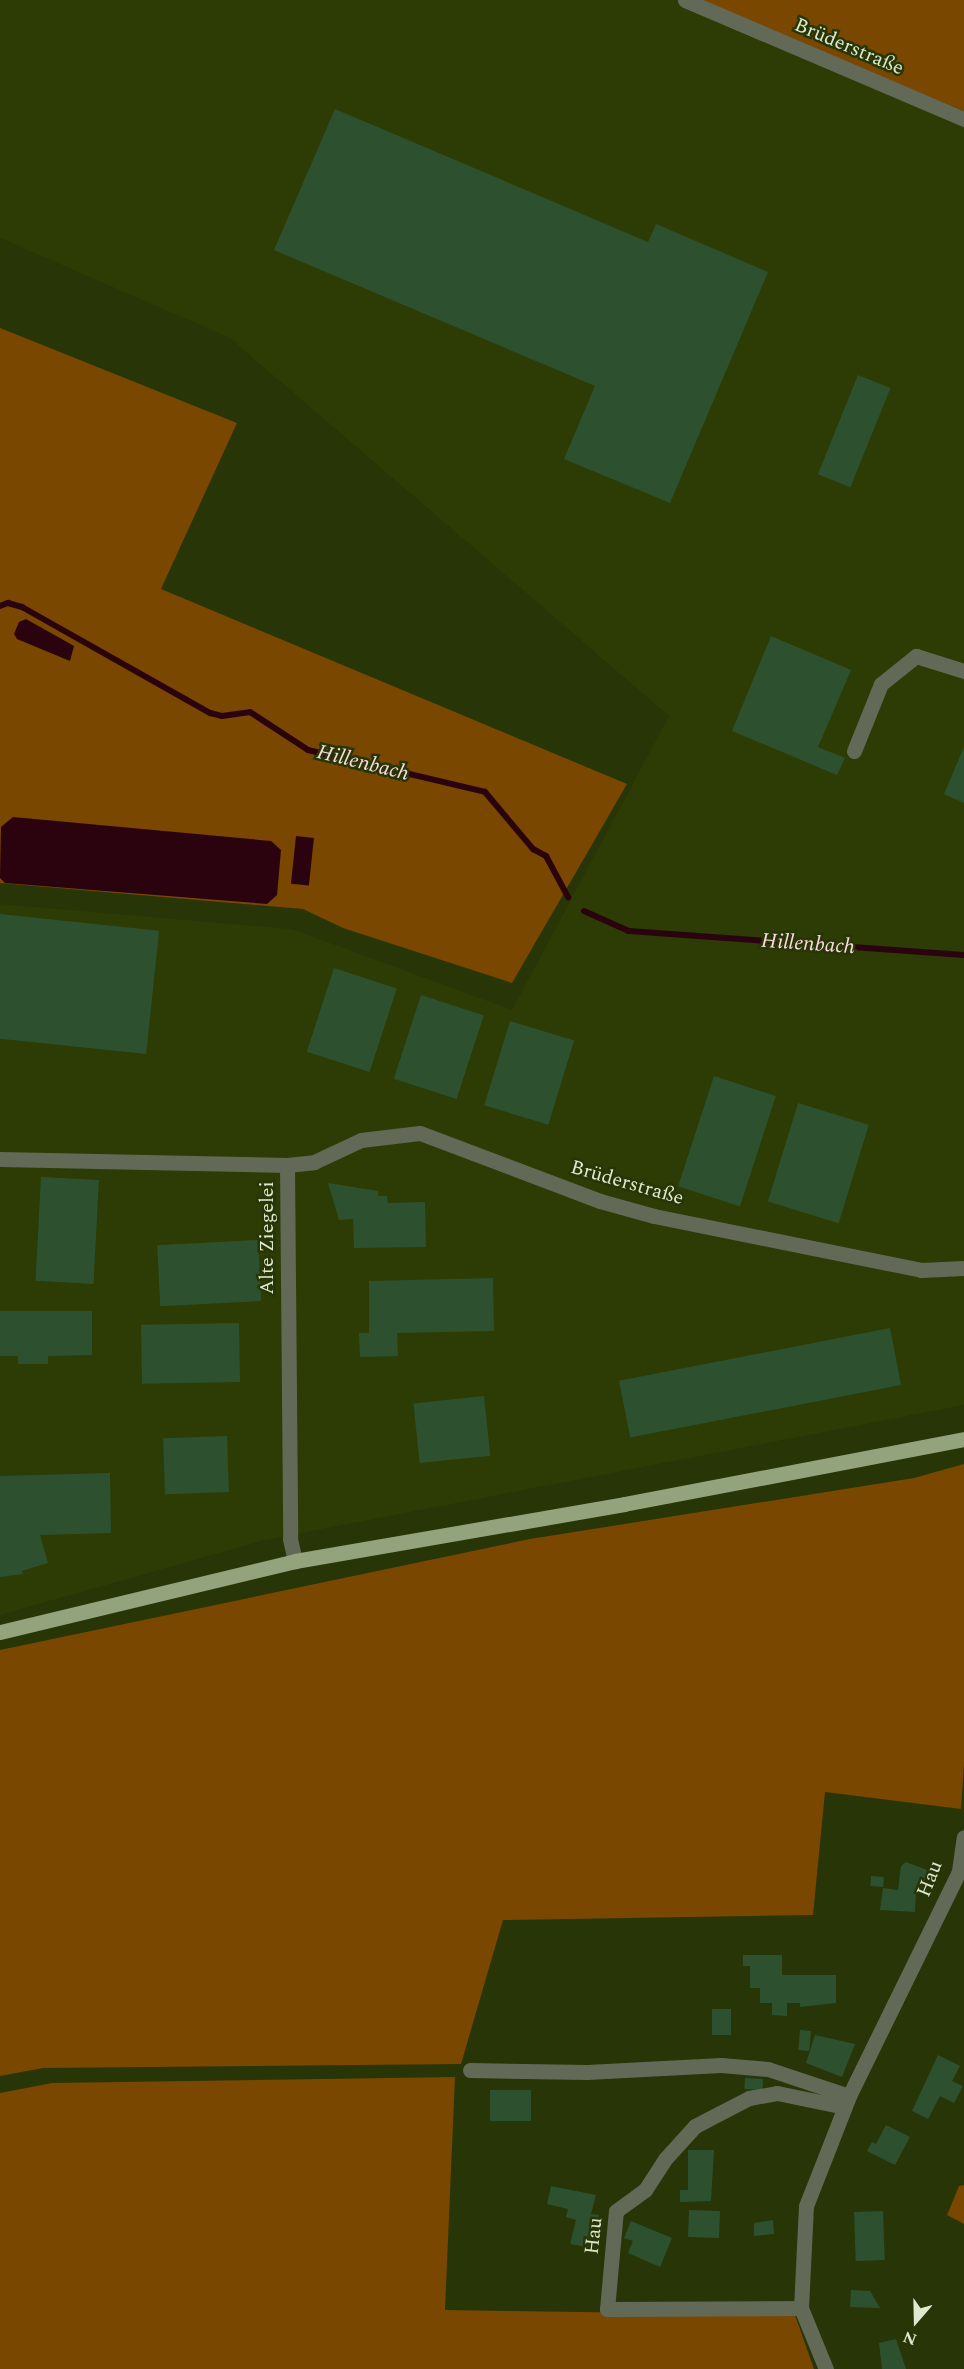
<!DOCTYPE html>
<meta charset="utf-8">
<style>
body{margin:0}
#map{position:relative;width:964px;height:2369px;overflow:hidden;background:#273507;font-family:Spectral,serif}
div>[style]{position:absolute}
.built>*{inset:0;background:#2c3c04}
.green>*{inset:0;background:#794700}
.water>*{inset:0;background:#2a030f;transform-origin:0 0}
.stream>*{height:6px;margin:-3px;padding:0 3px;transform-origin:3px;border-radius:3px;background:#2a030f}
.building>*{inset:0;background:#2d512f;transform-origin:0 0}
.minor>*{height:15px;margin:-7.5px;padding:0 7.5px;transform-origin:7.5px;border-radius:7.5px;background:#626a57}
.major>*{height:15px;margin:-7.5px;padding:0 7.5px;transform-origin:7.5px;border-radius:7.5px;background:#93a47c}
span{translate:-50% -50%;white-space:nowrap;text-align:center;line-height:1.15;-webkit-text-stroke:5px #273507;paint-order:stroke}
.street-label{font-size:20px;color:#dee9d0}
.water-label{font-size:21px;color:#fddae0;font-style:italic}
.north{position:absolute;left:886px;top:2291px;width:60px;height:60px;-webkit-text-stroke:4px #273507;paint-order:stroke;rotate:200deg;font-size:16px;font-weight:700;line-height:24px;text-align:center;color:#dee9d0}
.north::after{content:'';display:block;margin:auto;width:21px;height:27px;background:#dee9d0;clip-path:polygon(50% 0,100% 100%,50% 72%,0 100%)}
</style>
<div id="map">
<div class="built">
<div style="clip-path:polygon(0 0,689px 0,964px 112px,964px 1405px,265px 1540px,0 1615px,0 904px,292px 929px,512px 1010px,669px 716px,230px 338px,0 238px)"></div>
</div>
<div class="green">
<div style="clip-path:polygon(695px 0,964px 0,964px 111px)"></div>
<div style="clip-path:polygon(0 328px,237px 423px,161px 589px,627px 784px,512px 983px,343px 928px,303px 909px,0 883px)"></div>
<div style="clip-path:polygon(964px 1464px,964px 1765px,961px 1809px,825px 1792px,813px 1915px,503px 1920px,461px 2064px,43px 2068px,0 2076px,0 1650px,530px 1539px,914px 1478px)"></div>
<div style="clip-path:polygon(455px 2077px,445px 2310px,795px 2315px,814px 2369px,0 2369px,0 2093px,52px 2083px)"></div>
<div style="clip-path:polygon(964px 2185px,964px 2224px,947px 2215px,959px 2186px)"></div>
</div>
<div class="water">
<div style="clip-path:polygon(26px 619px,74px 646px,70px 661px,17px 639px,14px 634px,19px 622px)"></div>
<div style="clip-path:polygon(13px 817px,271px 841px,281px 850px,277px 895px,267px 904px,5px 883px,0 878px,1px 827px)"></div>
<div style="left:296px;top:836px;width:18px;height:48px;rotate:6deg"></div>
</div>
<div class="stream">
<div style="left:0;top:606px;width:9px;rotate:-21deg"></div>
<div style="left:8px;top:603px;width:15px;rotate:16deg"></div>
<div style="left:22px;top:607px;width:216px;rotate:29.4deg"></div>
<div style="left:210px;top:713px;width:12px;rotate:14deg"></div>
<div style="left:222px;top:716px;width:28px;rotate:-8deg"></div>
<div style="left:250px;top:712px;width:69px;rotate:33.2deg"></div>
<div style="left:308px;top:750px;width:182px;rotate:13.3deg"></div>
<div style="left:485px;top:792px;width:75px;rotate:49.9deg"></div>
<div style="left:533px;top:849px;width:15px;rotate:28deg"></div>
<div style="left:546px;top:856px;width:47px;rotate:61.8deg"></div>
<div style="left:584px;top:911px;width:49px;rotate:24deg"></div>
<div style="left:629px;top:931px;width:336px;rotate:4.1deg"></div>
</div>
<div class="building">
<div style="clip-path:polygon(335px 109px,648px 242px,656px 224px,768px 272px,670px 503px,564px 459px,595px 386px,274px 250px)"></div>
<div style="left:858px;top:375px;width:35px;height:107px;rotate:22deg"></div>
<div style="clip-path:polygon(771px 636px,851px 670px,818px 747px,845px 758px,837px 775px,732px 731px)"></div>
<div style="clip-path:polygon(964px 747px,964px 803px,944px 794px)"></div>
<div style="left:0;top:914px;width:160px;height:124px;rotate:6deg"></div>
<div style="left:334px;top:968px;width:66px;height:88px;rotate:18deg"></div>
<div style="left:421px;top:995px;width:66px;height:88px;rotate:18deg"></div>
<div style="left:510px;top:1021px;width:67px;height:88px;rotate:17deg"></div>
<div style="left:714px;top:1076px;width:65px;height:116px;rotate:18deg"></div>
<div style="left:798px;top:1103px;width:74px;height:103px;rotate:17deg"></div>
<div style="left:41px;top:1177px;width:58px;height:104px;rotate:3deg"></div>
<div style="clip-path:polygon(328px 1183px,378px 1191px,378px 1196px,387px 1196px,388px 1203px,425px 1202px,426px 1247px,354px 1248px,353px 1219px,339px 1220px)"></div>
<div style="left:258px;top:1240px;width:61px;height:101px;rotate:87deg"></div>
<div style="clip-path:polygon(493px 1278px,494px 1331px,397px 1333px,398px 1356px,360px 1357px,359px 1333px,369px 1333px,369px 1281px)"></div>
<div style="clip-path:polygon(0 1311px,92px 1311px,92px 1355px,48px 1356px,48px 1364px,18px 1364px,18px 1356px,0 1356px)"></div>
<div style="left:239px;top:1323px;width:59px;height:98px;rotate:89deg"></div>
<div style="left:890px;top:1328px;width:58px;height:276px;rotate:79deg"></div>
<div style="left:484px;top:1396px;width:60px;height:71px;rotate:84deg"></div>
<div style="left:227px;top:1436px;width:56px;height:64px;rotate:88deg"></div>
<div style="clip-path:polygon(110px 1473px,111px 1533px,40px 1535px,48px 1563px,22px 1571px,23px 1574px,0 1577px,0 1476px)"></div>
<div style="clip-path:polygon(906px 1862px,927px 1870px,924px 1893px,916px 1892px,915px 1912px,880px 1910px,883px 1888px,898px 1890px,901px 1866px)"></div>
<div style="left:871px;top:1876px;width:13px;height:10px;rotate:4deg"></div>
<div style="clip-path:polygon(743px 1955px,782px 1955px,782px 1975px,836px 1975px,836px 2003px,800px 2007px,800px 2003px,787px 2003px,787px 2016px,772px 2015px,772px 2003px,760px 2003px,760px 1988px,750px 1988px,750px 1966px,743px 1966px)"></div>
<div style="left:712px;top:2009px;width:19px;height:26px"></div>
<div style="left:800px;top:2030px;width:11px;height:20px;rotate:5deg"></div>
<div style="clip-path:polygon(815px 2035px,855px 2044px,842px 2077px,806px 2063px)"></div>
<div style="clip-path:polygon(938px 2055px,960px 2066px,952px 2081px,963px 2086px,954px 2103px,940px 2096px,928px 2119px,912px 2111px)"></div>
<div style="left:745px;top:2078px;width:18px;height:11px;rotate:3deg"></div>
<div style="left:490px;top:2090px;width:41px;height:31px"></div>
<div style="clip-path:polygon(886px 2125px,910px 2137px,895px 2165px,867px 2151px,872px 2142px,876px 2144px)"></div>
<div style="clip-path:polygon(688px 2150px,714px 2150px,711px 2201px,680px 2202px,680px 2190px,688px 2190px)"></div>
<div style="clip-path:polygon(551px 2186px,596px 2195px,591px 2214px,599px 2215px,592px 2248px,570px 2244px,576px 2220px,566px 2217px,568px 2209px,547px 2204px)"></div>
<div style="left:689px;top:2210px;width:31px;height:27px;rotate:2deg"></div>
<div style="left:883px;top:2211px;width:49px;height:29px;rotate:88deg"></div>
<div style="clip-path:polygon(773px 2220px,774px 2234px,754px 2236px,754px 2223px)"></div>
<div style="clip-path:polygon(631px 2221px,672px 2238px,660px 2267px,628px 2253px,633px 2241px,624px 2238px)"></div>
<div style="clip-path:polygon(851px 2290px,870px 2291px,880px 2308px,850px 2307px)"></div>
<div style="clip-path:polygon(896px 2339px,906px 2369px,882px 2369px,879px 2343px)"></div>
</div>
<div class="minor">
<div style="left:685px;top:0;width:303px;rotate:23.1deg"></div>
<div style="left:854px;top:751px;width:72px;rotate:-68.1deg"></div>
<div style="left:881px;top:684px;width:45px;rotate:-38.7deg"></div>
<div style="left:916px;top:656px;width:50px;rotate:17.4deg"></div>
<div style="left:0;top:1159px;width:287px;rotate:1.2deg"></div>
<div style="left:287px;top:1165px;width:27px;rotate:-6deg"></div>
<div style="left:314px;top:1162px;width:52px;rotate:-25.1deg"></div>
<div style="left:361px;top:1140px;width:59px;rotate:-6.8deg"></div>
<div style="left:420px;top:1133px;width:192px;rotate:20.7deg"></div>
<div style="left:600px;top:1201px;width:56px;rotate:15.5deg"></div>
<div style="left:654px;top:1216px;width:272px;rotate:11.4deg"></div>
<div style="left:921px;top:1270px;width:43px;rotate:-2.7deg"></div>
<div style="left:287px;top:1165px;width:374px;rotate:89.5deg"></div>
<div style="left:290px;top:1539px;width:23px;rotate:77deg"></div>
<div style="left:470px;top:2070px;width:117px;rotate:1deg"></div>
<div style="left:587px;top:2072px;width:134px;rotate:-3deg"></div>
<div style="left:721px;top:2065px;width:47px;rotate:4.9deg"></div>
<div style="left:768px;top:2069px;width:85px;rotate:18.4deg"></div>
<div style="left:801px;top:2308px;width:194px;rotate:179.7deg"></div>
<div style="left:607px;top:2309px;width:98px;rotate:-84.8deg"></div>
<div style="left:616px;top:2211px;width:36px;rotate:-36deg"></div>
<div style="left:645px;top:2190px;width:38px;rotate:-57deg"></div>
<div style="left:666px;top:2158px;width:43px;rotate:-47.8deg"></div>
<div style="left:695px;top:2126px;width:61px;rotate:-27.4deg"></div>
<div style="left:749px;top:2098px;width:28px;rotate:-10deg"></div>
<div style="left:777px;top:2093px;width:69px;rotate:11.6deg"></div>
<div style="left:826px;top:2369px;width:66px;rotate:-112.3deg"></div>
<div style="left:801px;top:2308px;width:102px;rotate:-87.2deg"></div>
<div style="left:806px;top:2206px;width:118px;rotate:-68.6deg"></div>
<div style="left:849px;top:2096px;width:250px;rotate:-63.9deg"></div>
<div style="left:959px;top:1871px;width:34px;rotate:-82deg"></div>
</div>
<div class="major">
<div style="left:0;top:1632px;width:303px;rotate:-13.5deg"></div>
<div style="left:295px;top:1561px;width:334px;rotate:-9.8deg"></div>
<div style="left:624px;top:1504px;width:346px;rotate:-10.8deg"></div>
</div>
<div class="street-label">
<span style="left:849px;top:47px;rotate:23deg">Brüderstraße</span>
<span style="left:627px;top:1183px;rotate:16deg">Brüderstraße</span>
<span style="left:267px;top:1238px;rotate:-90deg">Alte Ziegelei</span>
<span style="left:930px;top:1879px;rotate:-68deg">Hau</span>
<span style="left:594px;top:2236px;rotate:-84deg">Hau</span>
</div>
<div class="water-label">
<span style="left:363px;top:763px;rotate:14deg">Hillenbach</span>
<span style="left:808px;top:944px;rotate:4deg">Hillenbach</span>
</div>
<div class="north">N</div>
</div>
